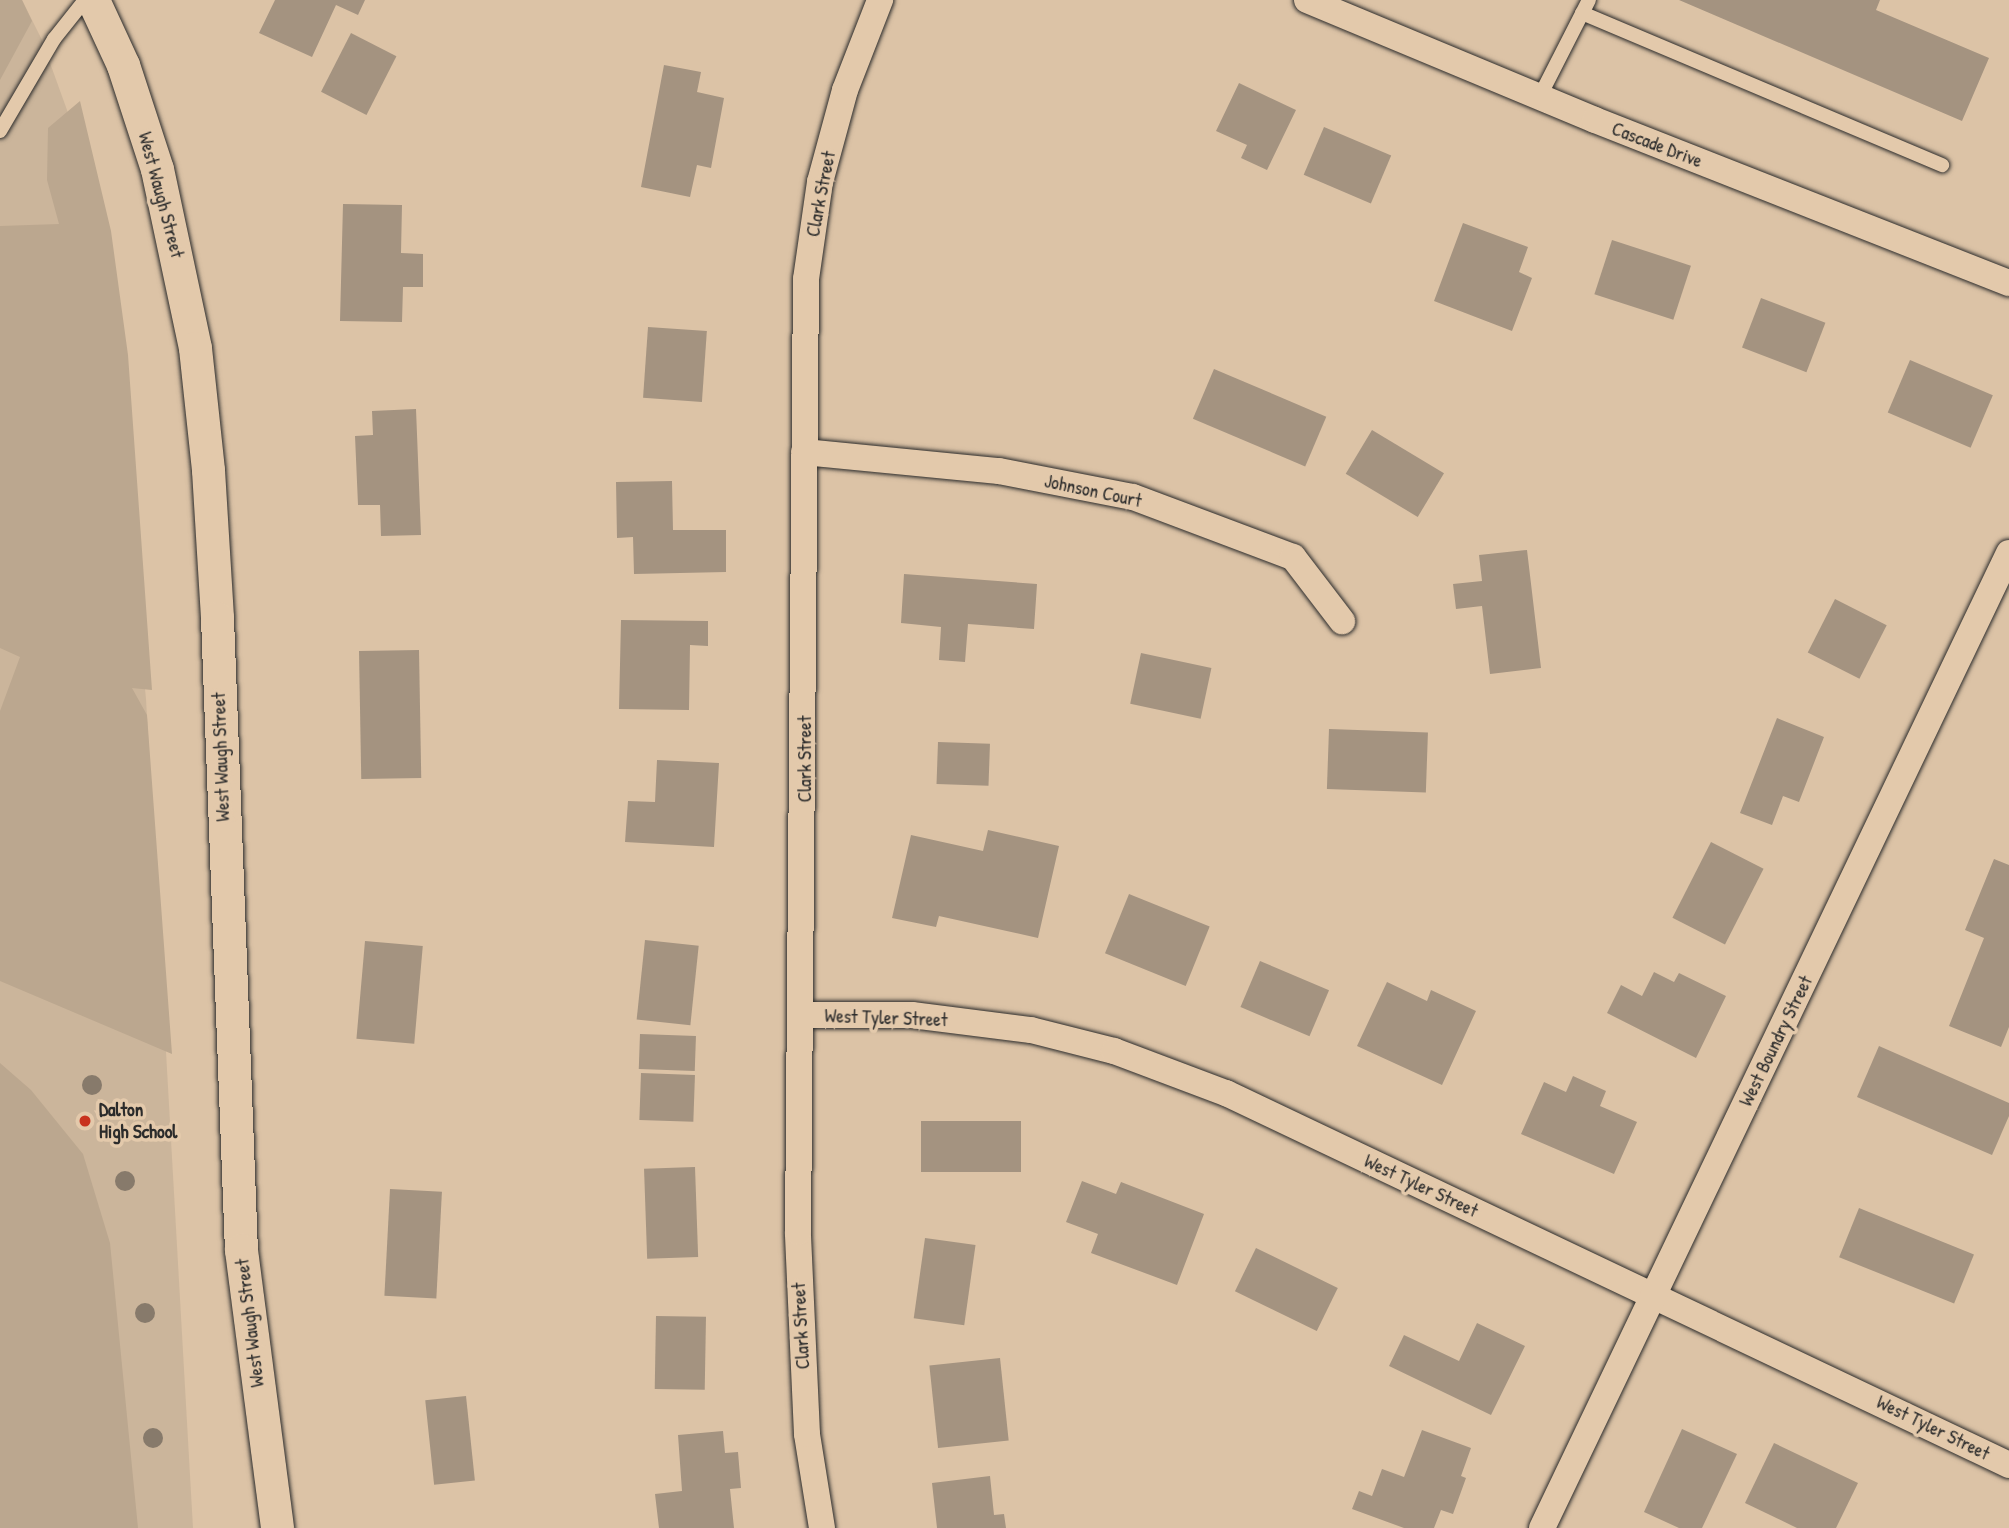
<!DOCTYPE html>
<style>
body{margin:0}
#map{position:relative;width:2009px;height:1528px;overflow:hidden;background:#dcc3a6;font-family:"Patrick Hand",sans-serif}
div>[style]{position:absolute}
.built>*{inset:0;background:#cbb59b}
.green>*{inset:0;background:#bba78f}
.building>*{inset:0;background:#a49380;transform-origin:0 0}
.roads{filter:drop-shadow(0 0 2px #2b2b2b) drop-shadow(0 0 2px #2b2b2b)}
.service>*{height:14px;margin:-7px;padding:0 7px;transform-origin:7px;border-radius:7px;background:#e3c9ab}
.minor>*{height:26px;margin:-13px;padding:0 13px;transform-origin:13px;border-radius:13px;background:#e3c9ab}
.tertiary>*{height:33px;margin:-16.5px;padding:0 16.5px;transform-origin:16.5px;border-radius:16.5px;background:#e3c9ab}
.trees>*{width:20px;height:20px;margin:-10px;border-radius:50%;background:#877a6b}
.dots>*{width:19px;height:19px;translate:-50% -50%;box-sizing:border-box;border:4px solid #e3c9ab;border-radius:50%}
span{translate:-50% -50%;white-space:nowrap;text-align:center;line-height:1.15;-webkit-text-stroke:7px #e3c9ab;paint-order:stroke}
.street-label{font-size:19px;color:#2b2b2b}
.poi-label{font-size:19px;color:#2b2b2b;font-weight:700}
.left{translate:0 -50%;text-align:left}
</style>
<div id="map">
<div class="built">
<div style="clip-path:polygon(0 0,22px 0,41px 38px,67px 110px,102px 251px,146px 699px,193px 1528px,0 1528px)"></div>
</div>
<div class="green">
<div style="clip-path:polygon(0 0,22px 0,32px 21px,0 80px)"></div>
<div style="clip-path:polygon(80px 101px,111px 231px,128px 355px,152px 690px,132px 688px,147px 715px,172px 1054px,0 981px,0 711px,20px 657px,0 648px,0 226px,59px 224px,47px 180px,48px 128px)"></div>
<div style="clip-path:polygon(0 1063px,31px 1090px,83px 1154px,110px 1243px,138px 1528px,0 1528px)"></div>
</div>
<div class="building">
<div style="clip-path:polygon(275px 0,365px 0,358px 15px,336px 5px,312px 57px,259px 33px)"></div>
<div style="clip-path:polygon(1679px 0,1880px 0,1876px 10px,1989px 58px,1962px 121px)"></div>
<div style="left:351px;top:33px;width:51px;height:66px;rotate:27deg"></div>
<div style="clip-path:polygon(664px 65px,701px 72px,697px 92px,724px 98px,711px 168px,697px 165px,690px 197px,641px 187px)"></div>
<div style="clip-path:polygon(1239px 83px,1296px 110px,1267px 170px,1241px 158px,1247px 145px,1216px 131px)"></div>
<div style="left:1324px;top:127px;width:73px;height:52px;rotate:23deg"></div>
<div style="clip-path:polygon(343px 204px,402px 205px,401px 253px,423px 254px,423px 287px,403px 287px,402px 322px,340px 321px)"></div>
<div style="clip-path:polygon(1463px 223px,1528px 247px,1519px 272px,1532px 278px,1512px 331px,1434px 301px)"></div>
<div style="left:1612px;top:240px;width:83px;height:57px;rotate:18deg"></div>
<div style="left:1761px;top:298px;width:69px;height:53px;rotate:21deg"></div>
<div style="left:648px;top:327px;width:59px;height:71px;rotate:4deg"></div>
<div style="left:1910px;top:360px;width:90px;height:57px;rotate:23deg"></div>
<div style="left:1214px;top:369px;width:122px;height:54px;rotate:23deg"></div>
<div style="clip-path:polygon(416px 409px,421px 535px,381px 536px,380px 505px,358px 505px,355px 436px,373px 435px,372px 411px)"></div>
<div style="left:1372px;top:430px;width:84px;height:51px;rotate:31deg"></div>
<div style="clip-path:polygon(672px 481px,673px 530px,726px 530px,726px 572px,634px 574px,633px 537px,617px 538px,616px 482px)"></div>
<div style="clip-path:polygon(1527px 550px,1541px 668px,1490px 674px,1482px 606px,1456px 609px,1453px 584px,1482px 581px,1479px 555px)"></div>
<div style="clip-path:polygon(904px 574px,1037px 584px,1034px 629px,968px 624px,965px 662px,939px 660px,941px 627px,901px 623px)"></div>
<div style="left:1835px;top:599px;width:58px;height:60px;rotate:27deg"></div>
<div style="clip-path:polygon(621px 620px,708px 621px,708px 646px,690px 645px,689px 710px,619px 709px)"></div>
<div style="left:419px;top:650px;width:128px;height:60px;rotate:89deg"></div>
<div style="left:1141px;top:653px;width:72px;height:52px;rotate:12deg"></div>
<div style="clip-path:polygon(1777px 718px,1824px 737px,1799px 802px,1783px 796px,1772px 825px,1740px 813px)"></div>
<div style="left:1329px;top:729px;width:99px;height:60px;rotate:2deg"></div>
<div style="left:938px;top:742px;width:52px;height:42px;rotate:2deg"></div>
<div style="clip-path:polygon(657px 760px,719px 763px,714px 847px,625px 842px,628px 801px,655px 802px)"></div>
<div style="clip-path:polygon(988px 830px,1059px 846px,1038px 938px,939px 916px,936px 927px,892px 918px,911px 835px,983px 851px)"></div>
<div style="left:1711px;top:842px;width:59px;height:85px;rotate:27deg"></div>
<div style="clip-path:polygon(1994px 859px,2009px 865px,2009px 1027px,2001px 1047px,1949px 1026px,1984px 938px,1965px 930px)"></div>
<div style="left:1129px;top:894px;width:87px;height:64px;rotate:22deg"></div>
<div style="left:645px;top:940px;width:54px;height:80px;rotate:6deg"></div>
<div style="left:365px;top:941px;width:58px;height:98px;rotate:5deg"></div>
<div style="left:1260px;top:961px;width:75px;height:50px;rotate:23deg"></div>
<div style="clip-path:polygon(1654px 972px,1674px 982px,1679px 973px,1726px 996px,1696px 1058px,1607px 1013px,1621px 985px,1642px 996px)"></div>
<div style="clip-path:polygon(1387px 982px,1427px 1001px,1431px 990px,1476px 1011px,1442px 1085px,1357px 1046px)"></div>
<div style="left:640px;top:1034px;width:56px;height:35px;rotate:2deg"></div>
<div style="clip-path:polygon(1879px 1046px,2009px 1103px,2009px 1116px,1992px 1155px,1857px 1097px)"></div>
<div style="left:641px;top:1073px;width:54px;height:47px;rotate:2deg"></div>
<div style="clip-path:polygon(1573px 1076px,1606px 1091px,1600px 1106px,1637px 1122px,1614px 1174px,1521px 1134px,1544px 1082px,1566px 1092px)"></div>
<div style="left:1021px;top:1121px;width:51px;height:100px;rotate:90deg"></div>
<div style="left:695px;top:1167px;width:90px;height:51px;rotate:88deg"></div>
<div style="clip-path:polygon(1082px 1181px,1116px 1194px,1121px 1182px,1204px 1214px,1177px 1285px,1091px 1253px,1098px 1234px,1066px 1222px)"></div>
<div style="left:390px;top:1189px;width:52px;height:107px;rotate:3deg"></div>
<div style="left:1859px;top:1208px;width:124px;height:53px;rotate:22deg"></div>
<div style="left:925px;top:1238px;width:51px;height:81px;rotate:8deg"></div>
<div style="left:1256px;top:1248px;width:91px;height:48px;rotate:26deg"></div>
<div style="left:656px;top:1316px;width:50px;height:73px;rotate:1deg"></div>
<div style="clip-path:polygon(1477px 1323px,1525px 1346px,1491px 1415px,1389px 1366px,1404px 1335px,1459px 1361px)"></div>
<div style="left:1000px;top:1358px;width:83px;height:71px;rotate:84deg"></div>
<div style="left:466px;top:1396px;width:85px;height:41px;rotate:84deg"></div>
<div style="clip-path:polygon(1682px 1429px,1737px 1454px,1702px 1528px,1679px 1528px,1644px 1512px)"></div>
<div style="clip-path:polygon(1422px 1430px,1471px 1448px,1461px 1476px,1466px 1478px,1453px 1514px,1441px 1510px,1434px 1528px,1404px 1528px,1352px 1509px,1359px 1491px,1372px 1496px,1382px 1469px,1404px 1477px)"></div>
<div style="clip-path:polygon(723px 1431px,725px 1453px,738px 1452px,741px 1488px,730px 1489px,734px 1528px,659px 1528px,655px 1494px,682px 1491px,678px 1435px)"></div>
<div style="clip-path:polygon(1774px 1443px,1858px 1483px,1836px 1528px,1797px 1528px,1745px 1503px)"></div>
<div style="clip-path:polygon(990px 1476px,994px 1515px,1004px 1514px,1006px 1528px,937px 1528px,932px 1483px)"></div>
</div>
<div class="roads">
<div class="service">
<div style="left:1582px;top:13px;width:391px;rotate:22.9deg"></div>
<div style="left:1540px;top:96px;width:108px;rotate:-63deg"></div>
<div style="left:0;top:131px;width:107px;rotate:-59.6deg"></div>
<div style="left:54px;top:39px;width:50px;rotate:-51.5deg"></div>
</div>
<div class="minor">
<div style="left:1307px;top:0;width:312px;rotate:22.6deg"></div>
<div style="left:1595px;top:120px;width:445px;rotate:21.5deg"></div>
<div style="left:804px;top:452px;width:196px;rotate:5.6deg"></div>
<div style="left:999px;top:471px;width:136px;rotate:11deg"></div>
<div style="left:1133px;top:497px;width:171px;rotate:20.6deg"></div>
<div style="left:1293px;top:557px;width:81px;rotate:52.6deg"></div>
<div style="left:802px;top:1015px;width:110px"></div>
<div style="left:912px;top:1015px;width:120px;rotate:7.2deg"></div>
<div style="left:1031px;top:1030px;width:86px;rotate:14.2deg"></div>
<div style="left:1114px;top:1051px;width:120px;rotate:20.6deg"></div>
<div style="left:1226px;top:1093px;width:867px;rotate:25.41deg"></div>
<div style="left:822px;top:1528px;width:95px;rotate:-99.1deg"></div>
<div style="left:807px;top:1434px;width:202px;rotate:-92.6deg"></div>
<div style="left:798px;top:1232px;width:953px;rotate:-89.52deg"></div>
<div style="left:806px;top:279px;width:98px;rotate:-81.8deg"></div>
<div style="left:820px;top:182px;width:95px;rotate:-74.8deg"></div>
<div style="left:845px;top:90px;width:97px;rotate:-68.7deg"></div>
<div style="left:1542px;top:1528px;width:1081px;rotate:-64.41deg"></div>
</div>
<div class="tertiary">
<div style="left:93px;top:0;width:72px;rotate:65.2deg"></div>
<div style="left:123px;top:65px;width:109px;rotate:71.9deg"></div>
<div style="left:157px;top:169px;width:183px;rotate:78deg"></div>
<div style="left:195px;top:348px;width:123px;rotate:83.9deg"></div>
<div style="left:208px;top:470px;width:148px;rotate:86.5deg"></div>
<div style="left:217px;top:618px;width:632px;rotate:87.83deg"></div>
<div style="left:241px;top:1250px;width:280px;rotate:82.6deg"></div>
</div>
</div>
<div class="trees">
<div style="left:92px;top:1085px"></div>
<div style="left:125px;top:1181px"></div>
<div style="left:145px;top:1313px"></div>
<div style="left:153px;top:1438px"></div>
</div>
<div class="dots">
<div style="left:85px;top:1121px;background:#c8321e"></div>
</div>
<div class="street-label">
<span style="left:1657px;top:145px;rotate:21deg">Cascade Drive</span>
<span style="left:821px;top:194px;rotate:-79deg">Clark Street</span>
<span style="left:161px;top:195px;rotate:75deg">West Waugh Street</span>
<span style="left:1093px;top:491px;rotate:12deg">Johnson Court</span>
<span style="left:221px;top:757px;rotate:-92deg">West Waugh Street</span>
<span style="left:805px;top:759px;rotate:-90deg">Clark Street</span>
<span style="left:886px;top:1018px;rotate:2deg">West Tyler Street</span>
<span style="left:1776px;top:1041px;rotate:-64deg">West Boundry Street</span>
<span style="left:1421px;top:1186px;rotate:25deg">West Tyler Street</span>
<span style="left:250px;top:1323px;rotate:-97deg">West Waugh Street</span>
<span style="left:801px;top:1326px;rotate:-93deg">Clark Street</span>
<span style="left:1933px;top:1428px;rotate:26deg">West Tyler Street</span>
</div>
<div class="poi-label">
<span class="left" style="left:99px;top:1121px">Dalton<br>High School</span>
</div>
</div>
